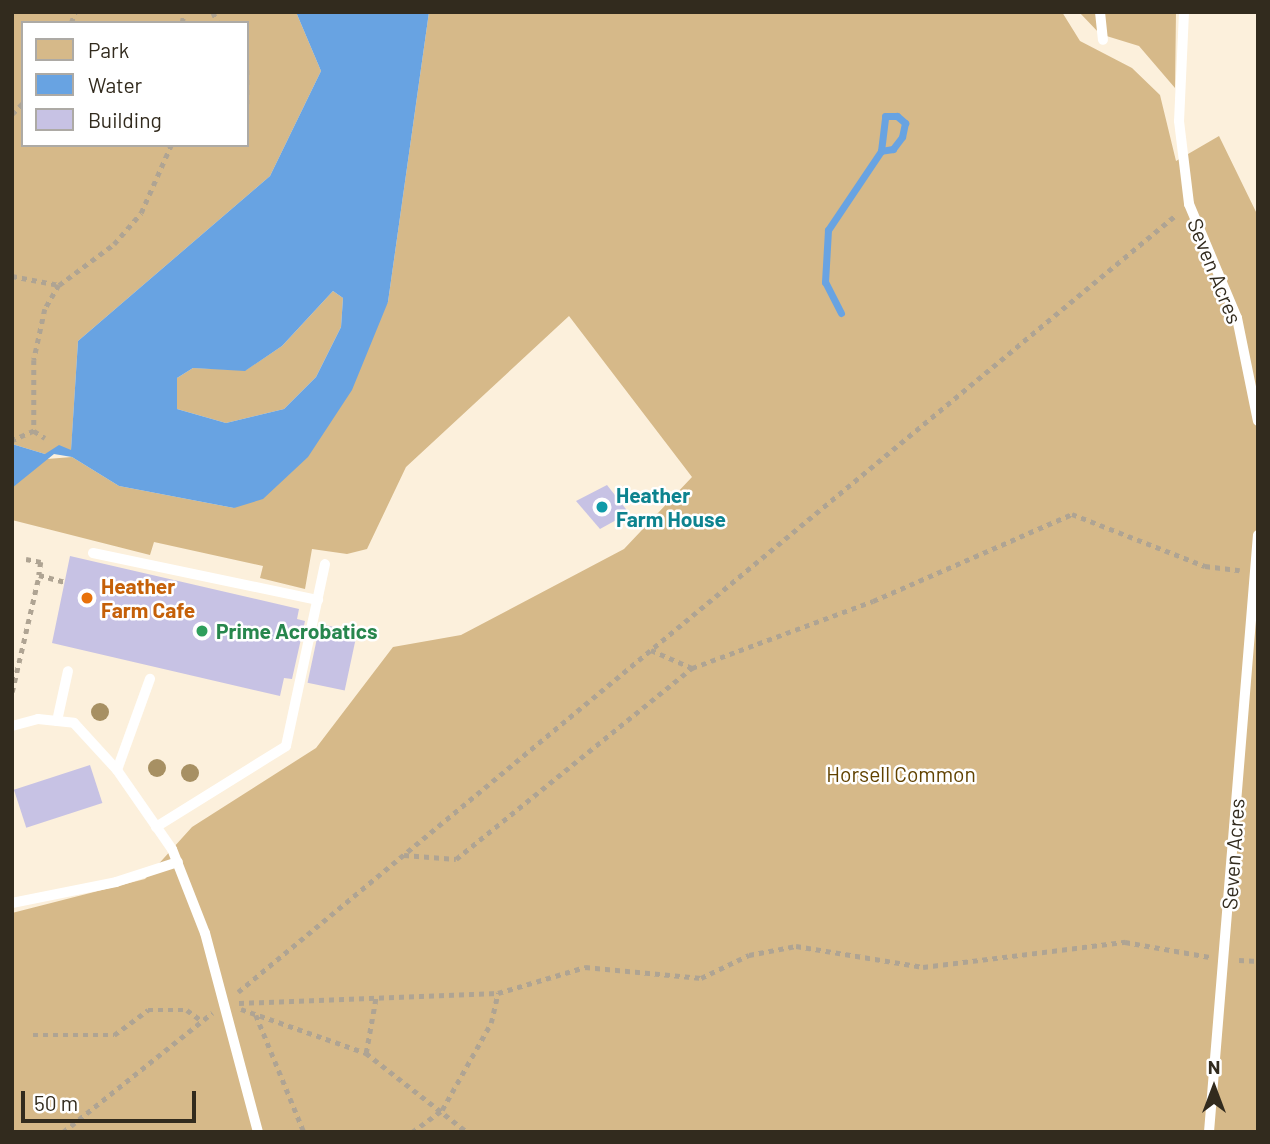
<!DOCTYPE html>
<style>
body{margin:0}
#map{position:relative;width:1270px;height:1144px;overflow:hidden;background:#fcf0dc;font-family:Barlow,sans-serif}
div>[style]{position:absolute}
.green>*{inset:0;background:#d6b989}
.water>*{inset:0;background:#68a3e2}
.stream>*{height:7px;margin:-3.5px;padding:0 3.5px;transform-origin:3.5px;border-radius:3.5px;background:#68a3e2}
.building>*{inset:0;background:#c7c2e4;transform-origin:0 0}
.path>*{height:4.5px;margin-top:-2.25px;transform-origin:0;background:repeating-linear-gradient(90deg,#afa493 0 5px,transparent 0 10px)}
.service>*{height:10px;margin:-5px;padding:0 5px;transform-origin:5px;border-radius:5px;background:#fff}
.trees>*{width:18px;height:18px;margin:-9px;border-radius:50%;background:#a79063}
.dots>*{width:19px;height:19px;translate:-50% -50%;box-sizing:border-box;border:4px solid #fff;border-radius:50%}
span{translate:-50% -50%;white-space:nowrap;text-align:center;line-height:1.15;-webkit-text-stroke:5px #fff;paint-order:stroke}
.street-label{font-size:21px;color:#322b1e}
.culture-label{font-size:21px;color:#0d838f;font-weight:700}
.left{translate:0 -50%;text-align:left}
.food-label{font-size:21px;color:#c56008;font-weight:700}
.leisure-label{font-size:21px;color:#27864d;font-weight:700}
.park-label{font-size:21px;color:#614200}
.frame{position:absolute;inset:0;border:14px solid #322b1e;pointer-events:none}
.legend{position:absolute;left:21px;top:21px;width:228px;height:126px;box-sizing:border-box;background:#fff;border:2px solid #adaaa5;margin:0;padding:9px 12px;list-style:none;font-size:21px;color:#322b1e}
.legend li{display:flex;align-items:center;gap:14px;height:35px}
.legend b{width:35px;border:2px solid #adaaa5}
.north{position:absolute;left:1179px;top:1053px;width:70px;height:70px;-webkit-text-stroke:5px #fff;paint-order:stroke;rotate:0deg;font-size:19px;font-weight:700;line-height:28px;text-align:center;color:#322b1e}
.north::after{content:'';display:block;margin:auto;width:24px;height:32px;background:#322b1e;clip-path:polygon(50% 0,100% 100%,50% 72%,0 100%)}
.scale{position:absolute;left:21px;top:1091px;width:175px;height:32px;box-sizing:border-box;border:4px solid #322b1e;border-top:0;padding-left:9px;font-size:21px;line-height:24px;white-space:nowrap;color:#322b1e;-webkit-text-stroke:5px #fff;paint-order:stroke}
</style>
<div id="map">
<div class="green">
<div style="clip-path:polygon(evenodd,12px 12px,296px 12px,321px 71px,270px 176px,78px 341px,71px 451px,45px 454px,12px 444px,12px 12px,23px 23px,247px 23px,247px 145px,23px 145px,23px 23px)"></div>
<div style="clip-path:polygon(429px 12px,1062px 12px,1080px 41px,1132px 68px,1160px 95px,1176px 161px,1219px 136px,1258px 216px,1258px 1132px,12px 1132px,12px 913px,145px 879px,192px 827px,316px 748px,393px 647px,461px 635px,624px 549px,692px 477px,569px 316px,406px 467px,367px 549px,347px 554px,312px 549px,305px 589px,260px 578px,263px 566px,154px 542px,150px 555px,12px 520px,12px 447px,47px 459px,72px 457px,119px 486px,234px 508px,388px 302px)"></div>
<div style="clip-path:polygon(1079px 12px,1176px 12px,1175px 88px,1139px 46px,1100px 34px)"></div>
<div style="clip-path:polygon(333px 291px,343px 298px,341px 327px,316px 377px,284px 409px,226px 423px,177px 409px,177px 378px,193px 368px,246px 370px,282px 346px)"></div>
</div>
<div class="water">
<div style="clip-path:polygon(evenodd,296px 12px,429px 12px,388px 302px,352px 390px,308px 457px,263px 499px,234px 508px,119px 486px,72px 457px,54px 454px,12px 488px,12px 444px,45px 454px,59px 445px,71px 450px,78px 341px,270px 176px,321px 71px,296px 12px,333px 291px,343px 298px,341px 327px,316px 377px,284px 409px,226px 423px,177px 409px,177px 378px,193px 368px,245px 371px,282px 346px,333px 291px)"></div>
</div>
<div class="stream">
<div style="left:841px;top:313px;width:35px;rotate:-117deg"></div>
<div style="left:825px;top:282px;width:52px;rotate:-86.7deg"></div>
<div style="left:828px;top:230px;width:95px;rotate:-56.1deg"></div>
<div style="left:881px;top:151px;width:35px;rotate:-83deg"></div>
<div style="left:885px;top:116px;width:12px"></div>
<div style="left:897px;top:116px;width:11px;rotate:41deg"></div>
<div style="left:905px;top:123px;width:14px;rotate:102deg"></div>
<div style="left:902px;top:137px;width:15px;rotate:127deg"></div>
<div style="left:893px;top:149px;width:12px;rotate:171deg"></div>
</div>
<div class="building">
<div style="clip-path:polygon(607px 485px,629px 513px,600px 529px,576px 501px)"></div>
<div style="clip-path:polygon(70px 556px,299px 609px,297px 619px,305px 621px,292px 679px,284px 678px,280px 696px,52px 643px)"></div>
<div style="left:320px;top:624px;width:38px;height:60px;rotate:12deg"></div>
<div style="left:90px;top:765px;width:40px;height:80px;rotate:72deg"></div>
</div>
<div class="path">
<div style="left:213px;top:12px;width:12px;rotate:66deg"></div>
<div style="left:71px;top:23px;width:12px;rotate:-70deg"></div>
<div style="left:182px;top:23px;width:11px;rotate:-80deg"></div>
<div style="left:247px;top:70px;width:34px;rotate:90deg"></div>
<div style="left:12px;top:114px;width:16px;rotate:-45deg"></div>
<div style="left:12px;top:276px;width:48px;rotate:10.8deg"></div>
<div style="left:59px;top:285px;width:28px;rotate:120deg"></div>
<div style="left:45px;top:309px;width:52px;rotate:102.2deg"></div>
<div style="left:34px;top:360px;width:71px;rotate:90deg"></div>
<div style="left:34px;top:431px;width:24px;rotate:156deg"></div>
<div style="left:59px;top:285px;width:69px;rotate:-36.7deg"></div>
<div style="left:114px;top:244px;width:41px;rotate:-48.9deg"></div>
<div style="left:141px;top:213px;width:74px;rotate:-66.2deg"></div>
<div style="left:34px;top:431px;width:13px;rotate:32deg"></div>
<div style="left:26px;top:559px;width:15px;rotate:11deg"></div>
<div style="left:41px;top:562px;width:13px;rotate:99deg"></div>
<div style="left:651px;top:650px;width:45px;rotate:23.7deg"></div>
<div style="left:12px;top:692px;width:120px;rotate:-77deg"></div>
<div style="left:39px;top:575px;width:27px;rotate:15deg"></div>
<div style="left:404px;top:855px;width:52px;rotate:4.4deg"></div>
<div style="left:456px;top:859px;width:304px;rotate:-39deg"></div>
<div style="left:692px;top:668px;width:193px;rotate:-20.3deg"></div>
<div style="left:873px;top:601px;width:217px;rotate:-23.6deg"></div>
<div style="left:1072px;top:514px;width:143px;rotate:21.4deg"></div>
<div style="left:1205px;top:566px;width:35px;rotate:7deg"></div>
<div style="left:1239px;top:960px;width:19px;rotate:3deg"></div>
<div style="left:238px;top:992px;width:1219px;rotate:-39.64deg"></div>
<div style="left:239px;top:1003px;width:259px;rotate:-2.2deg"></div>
<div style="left:498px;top:993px;width:91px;rotate:-16.6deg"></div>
<div style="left:585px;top:967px;width:117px;rotate:5.4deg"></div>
<div style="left:701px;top:978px;width:53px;rotate:-25.6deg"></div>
<div style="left:749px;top:955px;width:48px;rotate:-10.8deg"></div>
<div style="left:796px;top:946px;width:129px;rotate:9.4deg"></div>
<div style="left:923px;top:967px;width:204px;rotate:-7.1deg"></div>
<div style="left:1125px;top:942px;width:86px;rotate:10deg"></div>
<div style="left:241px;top:1009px;width:133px;rotate:19.4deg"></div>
<div style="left:366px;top:1053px;width:128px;rotate:38deg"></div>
<div style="left:256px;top:1015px;width:126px;rotate:67.7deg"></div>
<div style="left:33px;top:1035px;width:81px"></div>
<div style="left:114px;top:1035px;width:42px;rotate:-36.3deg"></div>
<div style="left:148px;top:1010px;width:39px"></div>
<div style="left:187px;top:1010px;width:19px;rotate:36deg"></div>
<div style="left:366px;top:1053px;width:57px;rotate:-79.9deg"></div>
<div style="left:63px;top:1132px;width:191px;rotate:-38.6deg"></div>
<div style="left:412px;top:1132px;width:37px;rotate:-36deg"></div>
<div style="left:442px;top:1110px;width:100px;rotate:-60.6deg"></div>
<div style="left:491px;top:1023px;width:31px;rotate:-77deg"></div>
</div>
<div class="service">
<div style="left:1100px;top:12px;width:28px;rotate:84deg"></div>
<div style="left:1184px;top:12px;width:109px;rotate:92.6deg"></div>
<div style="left:1179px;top:121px;width:84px;rotate:83.1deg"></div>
<div style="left:1189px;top:204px;width:124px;rotate:67.2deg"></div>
<div style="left:1237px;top:318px;width:105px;rotate:78.5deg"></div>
<div style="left:93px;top:553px;width:230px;rotate:11.8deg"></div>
<div style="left:57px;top:721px;width:51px;rotate:-77.6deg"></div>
<div style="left:12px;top:726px;width:27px;rotate:-15deg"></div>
<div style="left:38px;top:719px;width:36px;rotate:6deg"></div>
<div style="left:74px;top:723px;width:64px;rotate:47.5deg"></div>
<div style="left:117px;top:770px;width:96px;rotate:55.2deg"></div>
<div style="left:172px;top:849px;width:90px;rotate:68.6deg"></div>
<div style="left:205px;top:933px;width:206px;rotate:75.1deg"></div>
<div style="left:117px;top:770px;width:97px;rotate:-70.1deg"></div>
<div style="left:156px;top:827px;width:153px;rotate:-31.9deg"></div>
<div style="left:286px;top:746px;width:186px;rotate:-77.9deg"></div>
<div style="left:12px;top:903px;width:106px;rotate:-11.4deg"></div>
<div style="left:116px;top:882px;width:65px;rotate:-17.9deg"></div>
<div style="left:1209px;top:1132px;width:599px;rotate:-85.31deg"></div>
</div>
<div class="trees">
<div style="left:100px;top:712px"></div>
<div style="left:157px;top:768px"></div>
<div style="left:190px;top:773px"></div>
</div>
<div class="dots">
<div style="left:602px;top:507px;background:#0f9aa8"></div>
<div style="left:87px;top:598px;background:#e8710a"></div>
<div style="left:202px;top:631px;background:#2e9e5b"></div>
</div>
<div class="street-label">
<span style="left:1215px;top:271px;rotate:68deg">Seven Acres</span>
<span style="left:1233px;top:854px;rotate:-86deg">Seven Acres</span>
</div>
<div class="culture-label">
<span class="left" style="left:616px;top:507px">Heather<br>Farm House</span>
</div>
<div class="food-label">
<span class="left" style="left:101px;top:598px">Heather<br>Farm Cafe</span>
</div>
<div class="leisure-label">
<span class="left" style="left:216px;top:631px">Prime Acrobatics</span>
</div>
<div class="park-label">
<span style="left:901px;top:774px">Horsell Common</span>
</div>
<div class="frame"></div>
<ul class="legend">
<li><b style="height:19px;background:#d6b989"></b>Park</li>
<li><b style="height:19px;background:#68a3e2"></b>Water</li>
<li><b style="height:19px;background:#c7c2e4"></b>Building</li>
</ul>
<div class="north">N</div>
<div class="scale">50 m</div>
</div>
